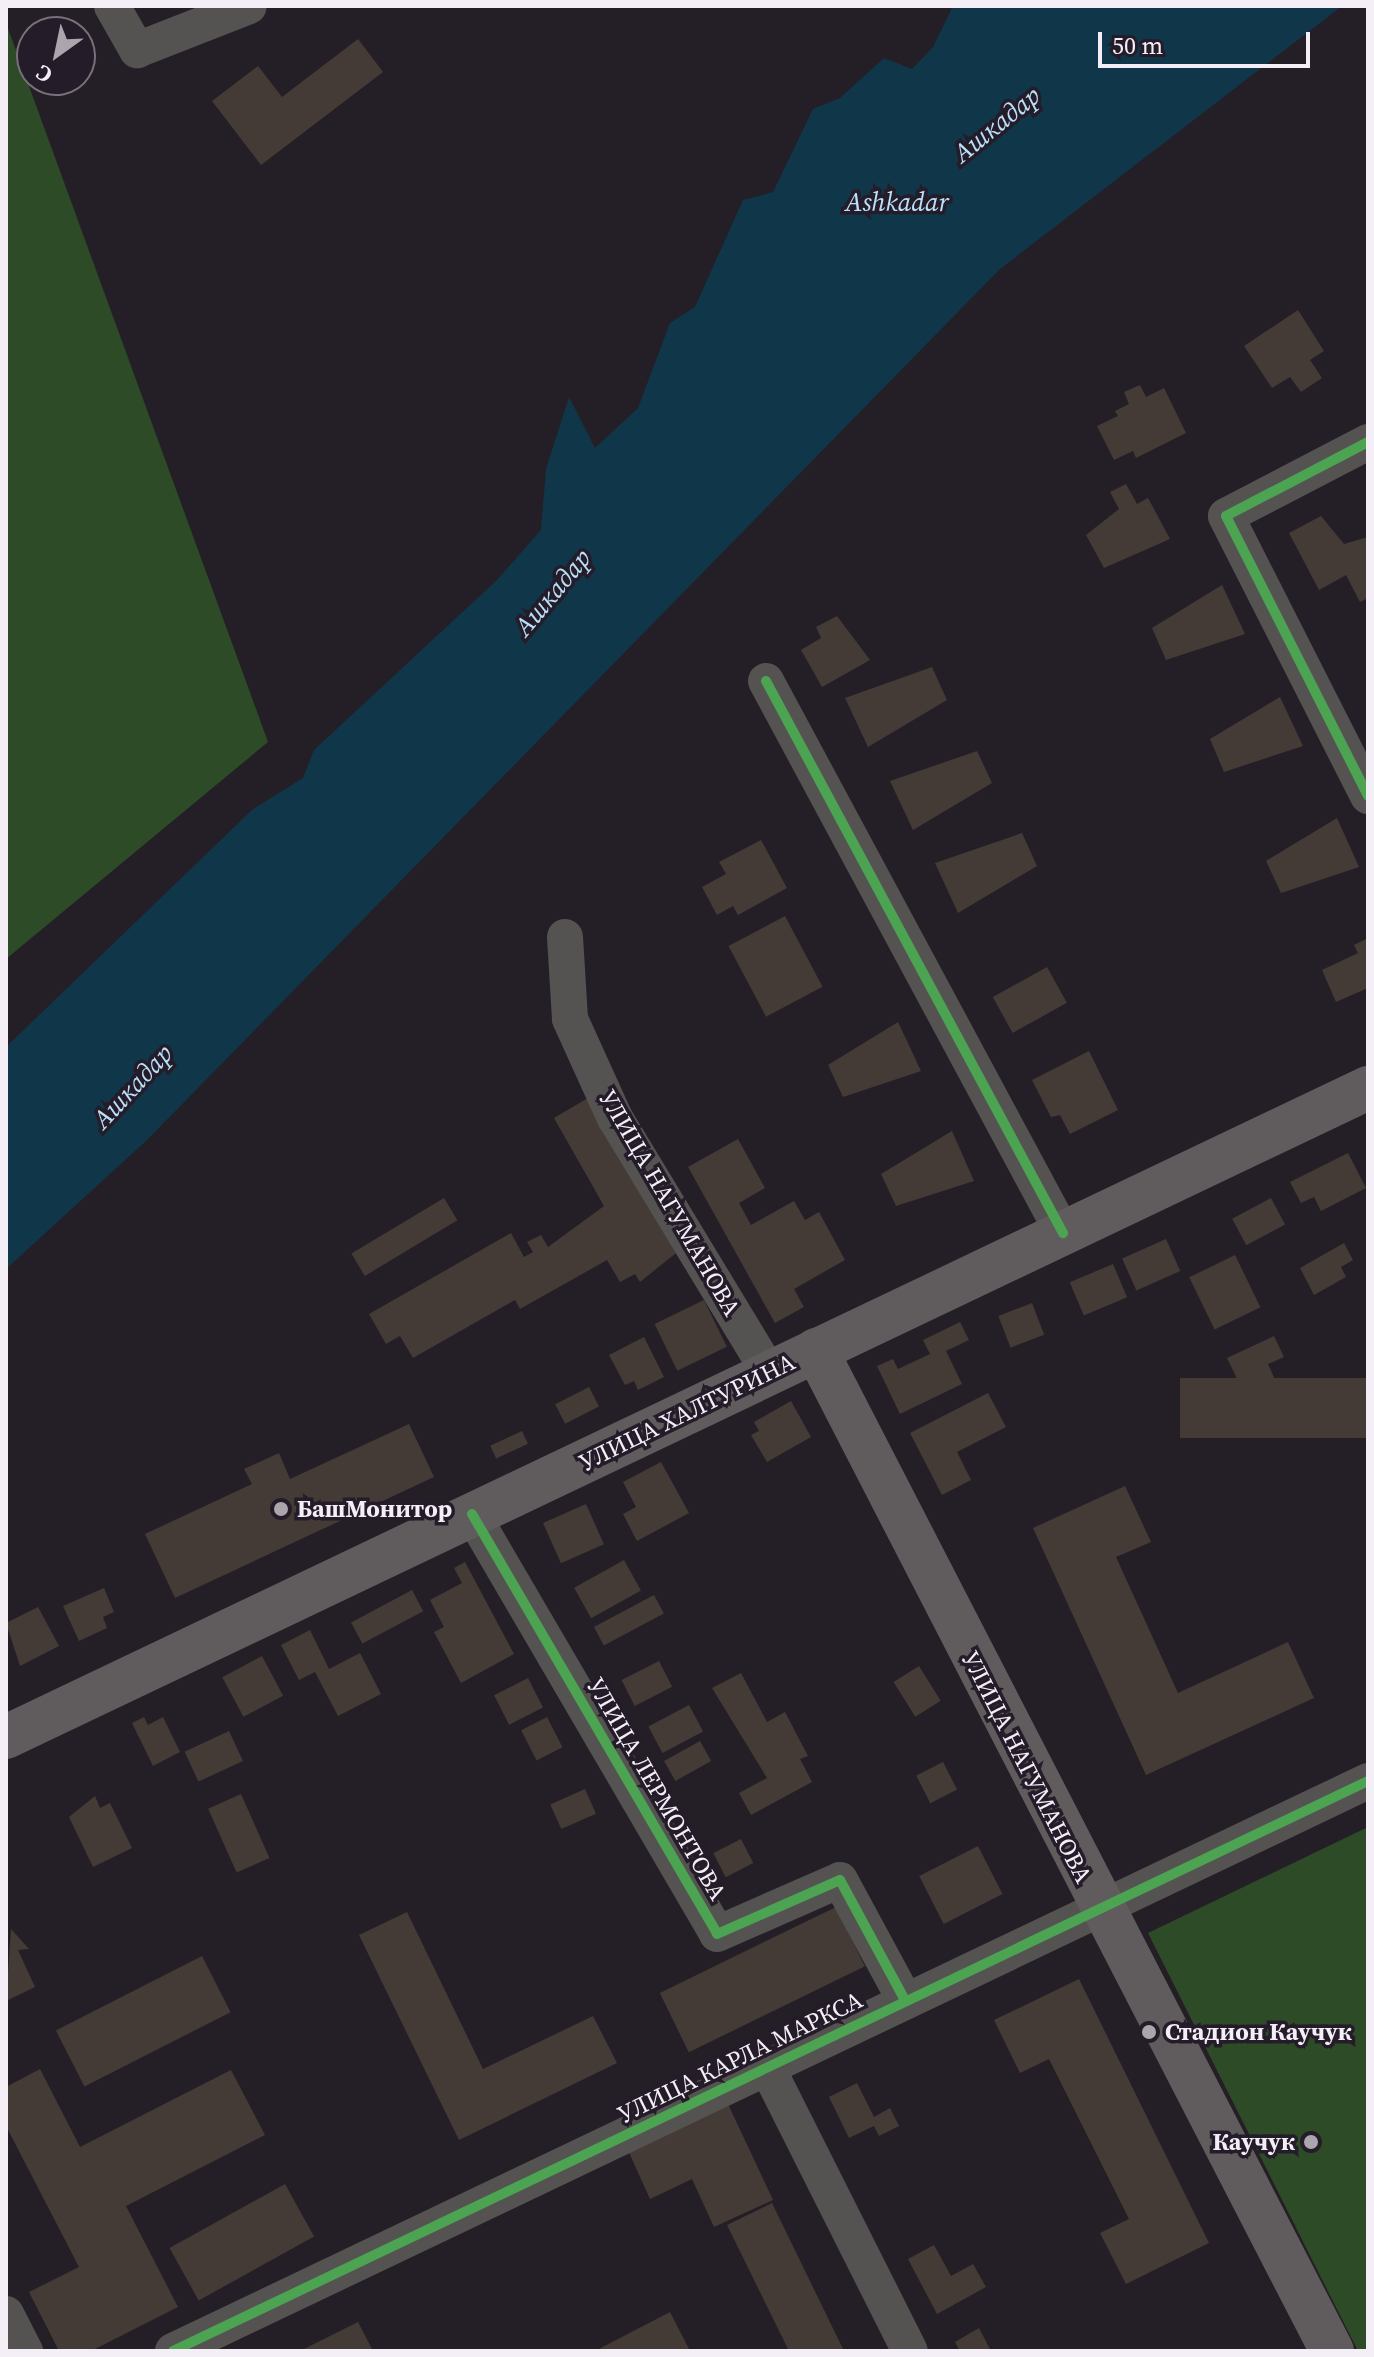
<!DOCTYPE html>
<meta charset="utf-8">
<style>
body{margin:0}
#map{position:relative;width:1374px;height:2357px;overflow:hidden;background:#241f26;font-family:"Source Serif 4",serif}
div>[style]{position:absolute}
.green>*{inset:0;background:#2e4b28}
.water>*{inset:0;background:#10364a}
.building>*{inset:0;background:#443b36;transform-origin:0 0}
.minor>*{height:36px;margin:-18px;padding:0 18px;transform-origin:18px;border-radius:18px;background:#555252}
.major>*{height:44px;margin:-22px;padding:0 22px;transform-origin:22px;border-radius:22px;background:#605b5c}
.cycleway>*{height:10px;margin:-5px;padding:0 5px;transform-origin:5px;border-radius:5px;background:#4ca352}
.dots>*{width:22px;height:22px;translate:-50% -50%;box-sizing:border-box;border:4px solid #251c29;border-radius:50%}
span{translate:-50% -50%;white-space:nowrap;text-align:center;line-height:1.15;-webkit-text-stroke:7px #251c29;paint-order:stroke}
.street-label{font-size:24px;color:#f4eef7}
.poi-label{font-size:24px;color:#f4eef7;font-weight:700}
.left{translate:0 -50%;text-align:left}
.right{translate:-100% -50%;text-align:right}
.water-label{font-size:26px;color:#bbe0f9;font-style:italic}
.frame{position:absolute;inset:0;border:8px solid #f4eef7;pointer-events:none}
.north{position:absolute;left:16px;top:16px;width:80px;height:80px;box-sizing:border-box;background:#251c29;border:2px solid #78707b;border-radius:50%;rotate:213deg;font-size:22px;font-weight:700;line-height:32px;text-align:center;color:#f4eef7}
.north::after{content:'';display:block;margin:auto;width:28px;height:36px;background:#aba6ae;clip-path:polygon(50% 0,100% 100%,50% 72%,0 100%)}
.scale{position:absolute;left:1098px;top:32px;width:212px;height:36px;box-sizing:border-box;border:4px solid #f4eef7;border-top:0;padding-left:10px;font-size:24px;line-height:28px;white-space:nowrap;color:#f4eef7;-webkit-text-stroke:6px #251c29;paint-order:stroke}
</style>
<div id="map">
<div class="green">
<div style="clip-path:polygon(6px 23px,268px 742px,6px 959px)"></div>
<div style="clip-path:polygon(1368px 1827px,1368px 2351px,1358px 2351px,1148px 1933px)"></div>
</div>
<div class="water">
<div style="clip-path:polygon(953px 6px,1342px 6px,1000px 269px,147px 1140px,6px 1269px,6px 1047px,253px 809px,303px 778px,314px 750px,497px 580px,541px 530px,546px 469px,569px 397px,595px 448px,638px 408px,670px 323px,695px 307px,743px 200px,773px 192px,813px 109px,840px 98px,884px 58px,912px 69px,933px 47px)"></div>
</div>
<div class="building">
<div style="clip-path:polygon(358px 39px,383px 72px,261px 165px,212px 101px,258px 66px,282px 97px)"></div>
<div style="clip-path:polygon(1298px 310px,1324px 351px,1310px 360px,1322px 378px,1301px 392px,1290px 377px,1272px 388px,1244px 346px)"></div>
<div style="clip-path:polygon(1140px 385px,1146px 397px,1164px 388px,1186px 433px,1136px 458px,1133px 451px,1114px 460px,1097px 426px,1118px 416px,1115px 411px,1129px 404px,1124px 392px)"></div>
<div style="clip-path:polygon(1126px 484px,1137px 504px,1148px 498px,1170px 539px,1104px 568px,1086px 535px,1119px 509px,1110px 492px)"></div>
<div style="clip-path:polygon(1321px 516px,1344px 544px,1368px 537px,1368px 598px,1360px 602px,1346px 575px,1319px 590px,1289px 533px)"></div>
<div style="clip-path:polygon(1222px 585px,1245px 634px,1166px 660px,1152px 628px)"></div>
<div style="clip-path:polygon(837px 616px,870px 660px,822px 687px,801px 650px,821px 638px,816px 627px)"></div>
<div style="clip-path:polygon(932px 667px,947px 700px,868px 747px,845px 698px)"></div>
<div style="clip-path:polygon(1280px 697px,1303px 746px,1224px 772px,1210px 739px)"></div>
<div style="clip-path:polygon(977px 751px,992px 783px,913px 830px,890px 781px)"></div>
<div style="clip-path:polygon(1337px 818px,1359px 867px,1281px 893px,1266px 861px)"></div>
<div style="clip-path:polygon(1022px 833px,1037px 866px,958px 913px,935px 863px)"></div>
<div style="clip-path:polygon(761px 840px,787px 888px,738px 915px,733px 906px,717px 915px,702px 887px,726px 874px,719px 862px)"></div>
<div style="left:785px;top:916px;width:80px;height:64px;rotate:62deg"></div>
<div style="clip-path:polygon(1368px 938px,1368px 988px,1336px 1002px,1322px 970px,1358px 953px,1354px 945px)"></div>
<div style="left:1047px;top:967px;width:41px;height:62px;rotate:61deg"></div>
<div style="clip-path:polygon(898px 1022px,921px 1071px,843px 1097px,828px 1065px)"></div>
<div style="clip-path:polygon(1089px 1051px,1118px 1110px,1070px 1134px,1060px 1115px,1051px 1117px,1032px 1080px)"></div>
<div style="clip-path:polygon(588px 1098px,676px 1253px,640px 1282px,635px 1274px,620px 1282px,607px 1260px,520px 1309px,515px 1300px,413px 1358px,400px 1336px,386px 1344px,369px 1314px,511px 1233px,524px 1257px,533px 1252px,527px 1242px,541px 1235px,548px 1247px,604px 1206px,554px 1118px)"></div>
<div style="clip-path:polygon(952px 1131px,974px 1181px,896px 1206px,881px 1174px)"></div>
<div style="clip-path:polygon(738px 1139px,765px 1188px,739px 1203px,751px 1225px,794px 1201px,805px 1220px,819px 1212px,845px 1260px,794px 1289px,804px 1307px,775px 1323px,688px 1167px)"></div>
<div style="clip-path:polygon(1348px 1153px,1366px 1188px,1321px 1211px,1314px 1197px,1301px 1203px,1290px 1182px)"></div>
<div style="left:444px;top:1198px;width:26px;height:108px;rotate:59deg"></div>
<div style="left:1271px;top:1198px;width:30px;height:44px;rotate:62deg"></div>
<div style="left:1166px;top:1239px;width:35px;height:48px;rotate:66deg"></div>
<div style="clip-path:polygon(1344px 1243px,1353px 1260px,1341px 1267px,1346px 1277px,1314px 1295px,1300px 1268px)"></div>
<div style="left:1235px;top:1255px;width:58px;height:51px;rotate:64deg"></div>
<div style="left:1113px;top:1264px;width:36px;height:47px;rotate:67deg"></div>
<div style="left:704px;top:1300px;width:52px;height:55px;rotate:64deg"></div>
<div style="left:1032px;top:1303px;width:34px;height:36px;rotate:69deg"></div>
<div style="clip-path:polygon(960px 1322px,969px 1340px,946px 1351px,962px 1384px,900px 1414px,877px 1366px,893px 1359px,898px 1369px,930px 1354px,923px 1340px)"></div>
<div style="clip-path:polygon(1274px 1336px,1284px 1357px,1268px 1364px,1276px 1382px,1258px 1391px,1240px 1385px,1227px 1358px)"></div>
<div style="clip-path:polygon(644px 1337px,664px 1377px,638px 1390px,634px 1381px,625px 1385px,609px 1355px)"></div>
<div style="left:1368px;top:1378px;width:60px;height:188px;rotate:90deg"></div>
<div style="left:589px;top:1387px;width:22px;height:38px;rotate:63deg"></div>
<div style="clip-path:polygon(988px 1393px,1006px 1427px,957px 1452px,971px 1480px,942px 1495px,910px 1433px)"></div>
<div style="clip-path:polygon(791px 1401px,811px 1437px,767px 1462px,751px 1435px,759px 1431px,754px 1422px)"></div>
<div style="clip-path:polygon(409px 1424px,434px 1477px,175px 1598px,145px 1534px,252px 1484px,244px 1469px,279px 1453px,290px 1479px)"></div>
<div style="left:522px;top:1431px;width:14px;height:35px;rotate:65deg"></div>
<div style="clip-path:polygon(661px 1462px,689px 1513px,637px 1541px,623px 1514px,636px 1507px,623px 1482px)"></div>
<div style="clip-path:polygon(1125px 1486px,1151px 1542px,1116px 1557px,1178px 1693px,1288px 1642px,1314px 1698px,1146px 1775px,1033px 1528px)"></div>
<div style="left:586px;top:1504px;width:44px;height:47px;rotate:66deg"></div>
<div style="left:624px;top:1560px;width:35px;height:57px;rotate:61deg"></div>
<div style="clip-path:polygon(465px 1562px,514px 1654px,461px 1683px,434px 1632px,444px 1627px,430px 1600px,462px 1583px,454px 1568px)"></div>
<div style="clip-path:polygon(104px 1588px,114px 1612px,103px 1617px,107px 1628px,79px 1641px,63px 1606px)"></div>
<div style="left:412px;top:1590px;width:24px;height:69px;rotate:62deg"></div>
<div style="left:654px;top:1595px;width:21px;height:68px;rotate:62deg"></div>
<div style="clip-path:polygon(38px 1607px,59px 1646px,20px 1666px,6px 1623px)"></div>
<div style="clip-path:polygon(310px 1630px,329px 1669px,360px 1653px,381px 1694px,338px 1716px,315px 1672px,299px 1680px,281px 1645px)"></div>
<div style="left:262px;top:1656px;width:45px;height:45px;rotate:62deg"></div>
<div style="left:659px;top:1661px;width:29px;height:42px;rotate:63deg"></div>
<div style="left:919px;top:1666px;width:41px;height:30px;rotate:58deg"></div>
<div style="clip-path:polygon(741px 1673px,767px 1722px,785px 1712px,808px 1756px,800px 1759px,812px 1782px,751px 1815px,739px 1793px,767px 1778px,712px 1688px)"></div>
<div style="left:528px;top:1678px;width:33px;height:38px;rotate:63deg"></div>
<div style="left:689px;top:1705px;width:30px;height:46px;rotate:62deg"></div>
<div style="clip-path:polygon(144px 1717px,148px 1725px,163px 1717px,180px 1752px,153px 1766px,132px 1723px)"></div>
<div style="left:547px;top:1717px;width:34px;height:29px;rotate:63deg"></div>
<div style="left:229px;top:1731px;width:33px;height:49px;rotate:65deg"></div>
<div style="left:700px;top:1741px;width:23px;height:41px;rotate:61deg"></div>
<div style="left:943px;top:1762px;width:31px;height:30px;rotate:63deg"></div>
<div style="left:585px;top:1789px;width:27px;height:38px;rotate:66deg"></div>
<div style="left:241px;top:1794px;width:70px;height:36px;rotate:66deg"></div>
<div style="clip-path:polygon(95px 1796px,100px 1808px,110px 1803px,132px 1848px,93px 1867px,69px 1817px)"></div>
<div style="left:741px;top:1839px;width:27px;height:31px;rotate:63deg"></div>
<div style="left:978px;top:1846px;width:54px;height:66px;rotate:63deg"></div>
<div style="left:836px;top:1907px;width:66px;height:196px;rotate:64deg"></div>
<div style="clip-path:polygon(407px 1912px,483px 2069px,593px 2016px,617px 2063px,459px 2140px,359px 1935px)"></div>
<div style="clip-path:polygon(11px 1929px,29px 1949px,18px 1950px,35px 1987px,6px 2001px)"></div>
<div style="left:202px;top:1956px;width:63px;height:164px;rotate:63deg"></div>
<div style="clip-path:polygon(1079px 1979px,1209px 2243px,1126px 2284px,1100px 2233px,1129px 2219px,1049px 2059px,1020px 2073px,994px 2020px)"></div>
<div style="clip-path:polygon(40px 2069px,80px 2147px,231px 2070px,265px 2135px,126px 2206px,178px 2307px,91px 2351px,59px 2351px,29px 2292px,79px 2267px,6px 2126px,6px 2087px)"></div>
<div style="clip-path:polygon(857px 2083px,874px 2117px,890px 2108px,899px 2126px,879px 2136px,874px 2126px,849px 2138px,829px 2097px)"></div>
<div style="clip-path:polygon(727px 2102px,773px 2200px,714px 2227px,692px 2179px,650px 2199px,627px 2148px)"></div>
<div style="left:285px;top:2184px;width:60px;height:132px;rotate:61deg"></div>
<div style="clip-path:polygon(772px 2203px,844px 2351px,789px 2351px,727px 2225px)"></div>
<div style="clip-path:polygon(934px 2245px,951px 2276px,973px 2264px,986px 2287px,937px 2314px,908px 2259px)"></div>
<div style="clip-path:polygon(670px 2312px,690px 2351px,595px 2351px)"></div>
<div style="clip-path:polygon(358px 2322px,373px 2351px,300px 2351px)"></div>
<div style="clip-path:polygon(979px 2328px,991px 2351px,960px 2351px,955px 2342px)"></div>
</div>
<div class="minor">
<div style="left:112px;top:6px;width:51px;rotate:60.4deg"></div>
<div style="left:137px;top:50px;width:120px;rotate:-21.4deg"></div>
<div style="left:1368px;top:442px;width:160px;rotate:152.5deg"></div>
<div style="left:1226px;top:516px;width:314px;rotate:63.1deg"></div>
<div style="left:766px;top:681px;width:627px;rotate:61.72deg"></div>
<div style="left:565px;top:937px;width:82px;rotate:86.5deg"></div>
<div style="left:570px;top:1019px;width:109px;rotate:65.6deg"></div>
<div style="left:615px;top:1118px;width:297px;rotate:58.8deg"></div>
<div style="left:472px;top:1514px;width:486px;rotate:59.7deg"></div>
<div style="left:717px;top:1934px;width:134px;rotate:-23.7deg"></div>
<div style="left:840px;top:1880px;width:136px;rotate:61.6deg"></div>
<div style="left:767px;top:2067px;width:318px;rotate:63.3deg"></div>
<div style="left:6px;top:2314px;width:42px;rotate:62.8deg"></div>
<div style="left:173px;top:2351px;width:1324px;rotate:-25.5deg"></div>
</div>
<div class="major">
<div style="left:816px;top:1350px;width:1126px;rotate:62.73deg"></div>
<div style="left:6px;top:1737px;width:1509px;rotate:-25.48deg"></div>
</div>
<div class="cycleway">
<div style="left:1368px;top:442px;width:160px;rotate:152.5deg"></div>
<div style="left:1226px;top:516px;width:314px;rotate:63.1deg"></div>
<div style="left:766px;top:681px;width:627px;rotate:61.72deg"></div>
<div style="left:472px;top:1514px;width:486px;rotate:59.7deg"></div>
<div style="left:717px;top:1934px;width:134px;rotate:-23.7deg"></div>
<div style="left:840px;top:1880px;width:136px;rotate:61.6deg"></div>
<div style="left:173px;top:2351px;width:1324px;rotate:-25.5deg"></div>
</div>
<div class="dots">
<div style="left:281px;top:1509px;background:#aba6ae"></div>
<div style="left:1149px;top:2032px;background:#aba6ae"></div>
<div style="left:1311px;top:2142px;background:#aba6ae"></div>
</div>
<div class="street-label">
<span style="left:670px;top:1203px;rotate:60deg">УЛИЦА НАГУМАНОВА</span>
<span style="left:687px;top:1412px;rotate:-26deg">УЛИЦА ХАЛТУРИНА</span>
<span style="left:1027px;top:1767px;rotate:63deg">УЛИЦА НАГУМАНОВА</span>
<span style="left:657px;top:1789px;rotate:60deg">УЛИЦА ЛЕРМОНТОВА</span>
<span style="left:740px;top:2057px;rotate:-26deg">УЛИЦА КАРЛА МАРКСА</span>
</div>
<div class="poi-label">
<span class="left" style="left:297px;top:1509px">БашМонитор</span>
<span class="left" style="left:1165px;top:2032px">Стадион Каучук</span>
<span class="right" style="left:1295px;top:2142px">Каучук</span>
</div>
<div class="water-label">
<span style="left:997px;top:125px;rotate:-39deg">Ашкадар</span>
<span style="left:897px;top:203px">Ashkadar</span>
<span style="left:553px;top:593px;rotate:-50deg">Ашкадар</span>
<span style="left:133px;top:1087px;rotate:-47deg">Ашкадар</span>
</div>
<div class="frame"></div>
<div class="north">С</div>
<div class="scale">50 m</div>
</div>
